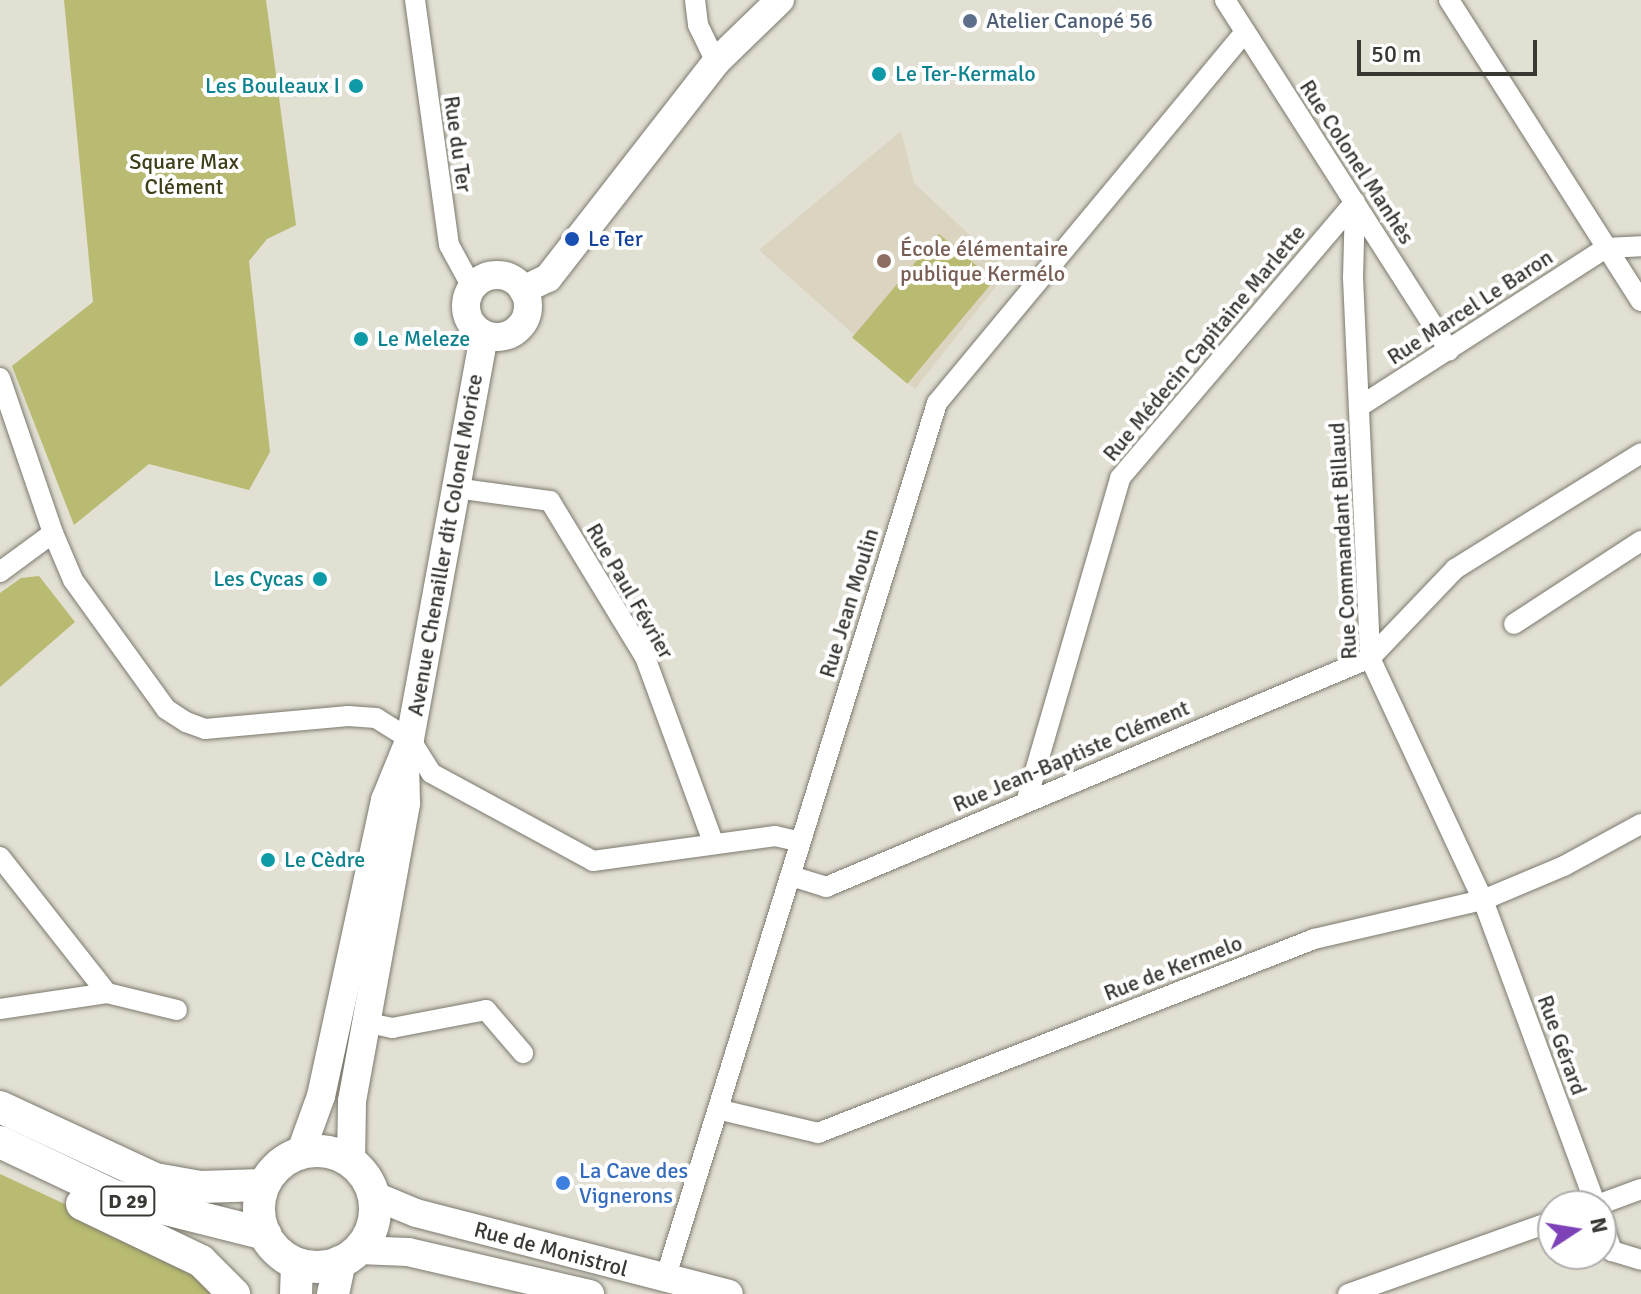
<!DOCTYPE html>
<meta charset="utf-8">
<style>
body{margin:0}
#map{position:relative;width:1641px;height:1294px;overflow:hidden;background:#e2dfd3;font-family:Signika,sans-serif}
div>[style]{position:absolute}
.built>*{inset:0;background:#dad4c1}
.green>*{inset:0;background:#b8bb71;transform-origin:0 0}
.roads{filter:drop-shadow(0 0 2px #7c796e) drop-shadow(0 0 2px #7c796e)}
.street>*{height:20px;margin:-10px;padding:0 10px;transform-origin:10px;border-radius:10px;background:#fff}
.secondary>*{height:28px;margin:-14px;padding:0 14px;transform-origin:14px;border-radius:14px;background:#fff}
.secondary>.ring{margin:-14px;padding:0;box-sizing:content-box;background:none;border:28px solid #fff;border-radius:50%}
.primary>*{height:32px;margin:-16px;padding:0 16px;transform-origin:16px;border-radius:16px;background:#fff}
.primary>.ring{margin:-16px;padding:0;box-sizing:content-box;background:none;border:32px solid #fff;border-radius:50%}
.dots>*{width:22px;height:22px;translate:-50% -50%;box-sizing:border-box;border:4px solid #fff;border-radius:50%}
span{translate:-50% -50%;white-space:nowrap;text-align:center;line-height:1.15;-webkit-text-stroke:8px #fff;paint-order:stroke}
.shield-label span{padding:2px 6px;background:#fff;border:2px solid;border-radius:6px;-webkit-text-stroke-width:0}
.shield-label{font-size:20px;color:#393833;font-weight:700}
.service-label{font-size:22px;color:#4e5e75}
.left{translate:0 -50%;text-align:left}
.culture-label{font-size:22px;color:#0d838f}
.right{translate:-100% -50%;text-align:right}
.street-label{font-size:22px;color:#393833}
.park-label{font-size:22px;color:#3e3f18}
.transit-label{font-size:22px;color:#164399}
.education-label{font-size:22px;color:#785e54}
.shop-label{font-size:22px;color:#366cbe}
.north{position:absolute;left:1537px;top:1190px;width:80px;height:80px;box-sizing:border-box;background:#fff;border:2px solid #b0afad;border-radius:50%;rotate:78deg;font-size:22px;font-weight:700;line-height:32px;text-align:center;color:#393833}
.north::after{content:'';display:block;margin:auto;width:28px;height:36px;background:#7e42b8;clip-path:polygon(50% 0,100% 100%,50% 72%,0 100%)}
.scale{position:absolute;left:1357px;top:40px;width:180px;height:36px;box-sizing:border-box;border:4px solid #393833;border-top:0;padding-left:10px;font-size:24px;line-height:28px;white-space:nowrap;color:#393833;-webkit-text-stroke:6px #fff;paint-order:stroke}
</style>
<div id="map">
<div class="built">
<div style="clip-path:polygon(901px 131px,914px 183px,1008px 271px,915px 389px,759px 250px)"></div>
</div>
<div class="green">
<div style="clip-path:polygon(64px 0,266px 0,296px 225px,267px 239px,249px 261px,270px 452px,249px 490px,149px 464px,74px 525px,12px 366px,93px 302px)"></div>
<div style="left:939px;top:234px;width:72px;height:135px;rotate:40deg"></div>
<div style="clip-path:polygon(39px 576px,75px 622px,0 687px,0 593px,21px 578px)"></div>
<div style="clip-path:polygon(0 1174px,190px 1262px,227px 1294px,0 1294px)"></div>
</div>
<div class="roads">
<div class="street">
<div style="left:415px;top:0;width:247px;rotate:82.1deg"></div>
<div style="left:449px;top:245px;width:48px;rotate:61.3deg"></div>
<div style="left:695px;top:0;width:25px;rotate:83deg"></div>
<div style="left:698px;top:25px;width:41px;rotate:64.1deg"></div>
<div style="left:1225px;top:0;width:416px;rotate:57.4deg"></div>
<div style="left:1449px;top:0;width:357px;rotate:57.5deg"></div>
<div style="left:1355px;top:202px;width:76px;rotate:91.5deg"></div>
<div style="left:1353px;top:278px;width:380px;rotate:87.4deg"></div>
<div style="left:1370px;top:658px;width:267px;rotate:65deg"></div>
<div style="left:1483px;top:900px;width:326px;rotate:69.7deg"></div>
<div style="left:1606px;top:248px;width:35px;rotate:-3deg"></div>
<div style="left:0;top:378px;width:164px;rotate:71.1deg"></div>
<div style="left:53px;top:533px;width:66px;rotate:143.7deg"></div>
<div style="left:1359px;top:407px;width:294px;rotate:-32.8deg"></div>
<div style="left:455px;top:488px;width:96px;rotate:7.8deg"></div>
<div style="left:550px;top:501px;width:183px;rotate:58.7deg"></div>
<div style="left:645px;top:657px;width:197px;rotate:69.8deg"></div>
<div style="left:53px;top:533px;width:51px;rotate:66.9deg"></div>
<div style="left:73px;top:580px;width:159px;rotate:54.2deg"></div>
<div style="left:166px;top:709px;width:24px;rotate:33deg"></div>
<div style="left:186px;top:722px;width:20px;rotate:20deg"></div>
<div style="left:205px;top:729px;width:144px;rotate:-5.2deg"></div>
<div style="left:348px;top:716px;width:28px;rotate:4deg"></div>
<div style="left:376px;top:718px;width:40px;rotate:32deg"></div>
<div style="left:410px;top:739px;width:40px;rotate:58deg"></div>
<div style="left:431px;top:773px;width:184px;rotate:28.5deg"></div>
<div style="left:593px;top:861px;width:184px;rotate:-7.8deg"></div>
<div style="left:775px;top:836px;width:26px;rotate:13deg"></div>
<div style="left:1514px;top:624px;width:152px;rotate:-33.2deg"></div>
<div style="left:1027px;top:799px;width:334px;rotate:-73.8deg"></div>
<div style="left:1120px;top:478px;width:362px;rotate:-49.6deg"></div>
<div style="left:0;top:857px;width:173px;rotate:51.8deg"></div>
<div style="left:791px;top:876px;width:37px;rotate:17deg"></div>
<div style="left:826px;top:887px;width:590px;rotate:-22.83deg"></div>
<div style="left:1370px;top:658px;width:123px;rotate:-46.3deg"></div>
<div style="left:1455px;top:569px;width:219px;rotate:-31.9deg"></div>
<div style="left:0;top:1009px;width:108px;rotate:-8.5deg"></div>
<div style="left:107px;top:993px;width:72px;rotate:13.7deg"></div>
<div style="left:364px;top:1022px;width:29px;rotate:12deg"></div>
<div style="left:392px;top:1028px;width:96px;rotate:-10.8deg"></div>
<div style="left:486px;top:1010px;width:57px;rotate:49.3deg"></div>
<div style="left:721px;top:1110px;width:100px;rotate:13.3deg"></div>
<div style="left:818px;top:1133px;width:533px;rotate:-21.36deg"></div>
<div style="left:1314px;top:939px;width:173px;rotate:-13deg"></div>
<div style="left:1483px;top:900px;width:88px;rotate:-22.8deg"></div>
<div style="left:1564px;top:866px;width:88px;rotate:-28.6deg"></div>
<div style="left:1595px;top:1206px;width:49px;rotate:-20.3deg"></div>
<div style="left:1601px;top:1219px;width:34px;rotate:71deg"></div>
<div style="left:1612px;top:1251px;width:30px;rotate:17deg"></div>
<div style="left:665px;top:1279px;width:917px;rotate:-72.75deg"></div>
<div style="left:937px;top:403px;width:482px;rotate:-50.3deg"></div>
<div style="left:1348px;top:1294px;width:218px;rotate:-19.6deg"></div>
</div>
<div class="secondary">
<div class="ring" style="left:466px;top:275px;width:34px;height:34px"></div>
<div style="left:523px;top:290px;width:28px;rotate:-26deg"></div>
<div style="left:548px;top:278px;width:274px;rotate:-52.1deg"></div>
<div style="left:716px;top:62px;width:89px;rotate:-44.1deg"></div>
<div style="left:300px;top:1154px;width:62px;rotate:-70.1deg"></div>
<div style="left:321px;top:1096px;width:303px;rotate:-77.8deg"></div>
<div style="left:385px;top:800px;width:66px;rotate:-67.7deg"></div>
<div style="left:410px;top:739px;width:411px;rotate:-79.6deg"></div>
<div style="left:351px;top:1161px;width:60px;rotate:-89deg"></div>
<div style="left:352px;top:1101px;width:303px;rotate:-79.7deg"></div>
<div style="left:406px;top:803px;width:41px;rotate:-91.4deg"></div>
<div style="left:375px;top:1196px;width:44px;rotate:22.5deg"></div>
<div style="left:416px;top:1213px;width:323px;rotate:14.5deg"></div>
<div style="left:359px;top:1250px;width:49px;rotate:2.3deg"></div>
<div style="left:408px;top:1252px;width:187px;rotate:13deg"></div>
</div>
<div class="primary">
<div style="left:0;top:1107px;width:171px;rotate:24.9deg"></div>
<div style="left:155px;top:1179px;width:46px;rotate:10.1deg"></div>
<div style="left:200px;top:1187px;width:63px;rotate:-1.8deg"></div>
<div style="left:0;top:1142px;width:126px;rotate:25.3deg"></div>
<div style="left:114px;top:1196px;width:156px;rotate:14.1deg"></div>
<div class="ring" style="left:259px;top:1151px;width:84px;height:84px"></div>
<div style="left:82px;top:1204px;width:132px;rotate:25.6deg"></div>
<div style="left:201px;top:1261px;width:47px;rotate:45deg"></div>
<div style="left:296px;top:1294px;width:30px;rotate:-88deg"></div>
<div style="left:333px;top:1294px;width:33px;rotate:-78deg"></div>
</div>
</div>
<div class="dots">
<div style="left:970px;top:21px;background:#5c6f8a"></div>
<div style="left:879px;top:74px;background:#0f9aa8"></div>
<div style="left:356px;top:86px;background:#0f9aa8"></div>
<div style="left:572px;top:239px;background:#1a4fb4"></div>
<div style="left:884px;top:261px;background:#8d6e63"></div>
<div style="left:361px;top:339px;background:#0f9aa8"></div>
<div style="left:320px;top:579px;background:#0f9aa8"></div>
<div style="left:268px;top:860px;background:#0f9aa8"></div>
<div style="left:563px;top:1183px;background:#3f7fe0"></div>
</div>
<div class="shield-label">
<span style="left:128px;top:1201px">D 29</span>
</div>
<div class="service-label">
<span class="left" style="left:986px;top:21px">Atelier Canopé 56</span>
</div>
<div class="culture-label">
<span class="left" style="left:895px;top:74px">Le Ter-Kermalo</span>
<span class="right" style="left:340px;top:86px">Les Bouleaux I</span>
<span class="left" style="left:377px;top:339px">Le Meleze</span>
<span class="right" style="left:304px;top:579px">Les Cycas</span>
<span class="left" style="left:284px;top:860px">Le Cèdre</span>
</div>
<div class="street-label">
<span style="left:458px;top:144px;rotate:82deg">Rue du Ter</span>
<span style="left:1357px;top:162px;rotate:57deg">Rue Colonel Manhès</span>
<span style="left:1470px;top:307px;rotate:-33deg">Rue Marcel Le Baron</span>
<span style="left:1204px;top:343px;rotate:-50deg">Rue Médecin Capitaine Marlette</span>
<span style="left:1343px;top:541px;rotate:-93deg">Rue Commandant Billaud</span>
<span style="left:445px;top:545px;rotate:-80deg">Avenue Chenailler dit Colonel Morice</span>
<span style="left:630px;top:591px;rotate:60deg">Rue Paul Février</span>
<span style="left:849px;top:603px;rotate:-73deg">Rue Jean Moulin</span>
<span style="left:1071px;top:756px;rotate:-23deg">Rue Jean-Baptiste Clément</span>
<span style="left:1173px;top:968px;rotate:-21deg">Rue de Kermelo</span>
<span style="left:1562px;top:1045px;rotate:70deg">Rue Gérard</span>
<span style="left:551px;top:1249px;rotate:15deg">Rue de Monistrol</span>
</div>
<div class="park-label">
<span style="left:184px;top:174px">Square Max<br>Clément</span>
</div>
<div class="transit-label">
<span class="left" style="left:588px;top:239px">Le Ter</span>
</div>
<div class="education-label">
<span class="left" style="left:900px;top:261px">École élémentaire<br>publique Kermélo</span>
</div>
<div class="shop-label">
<span class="left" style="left:579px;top:1183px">La Cave des<br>Vignerons</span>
</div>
<div class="north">N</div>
<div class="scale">50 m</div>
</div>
